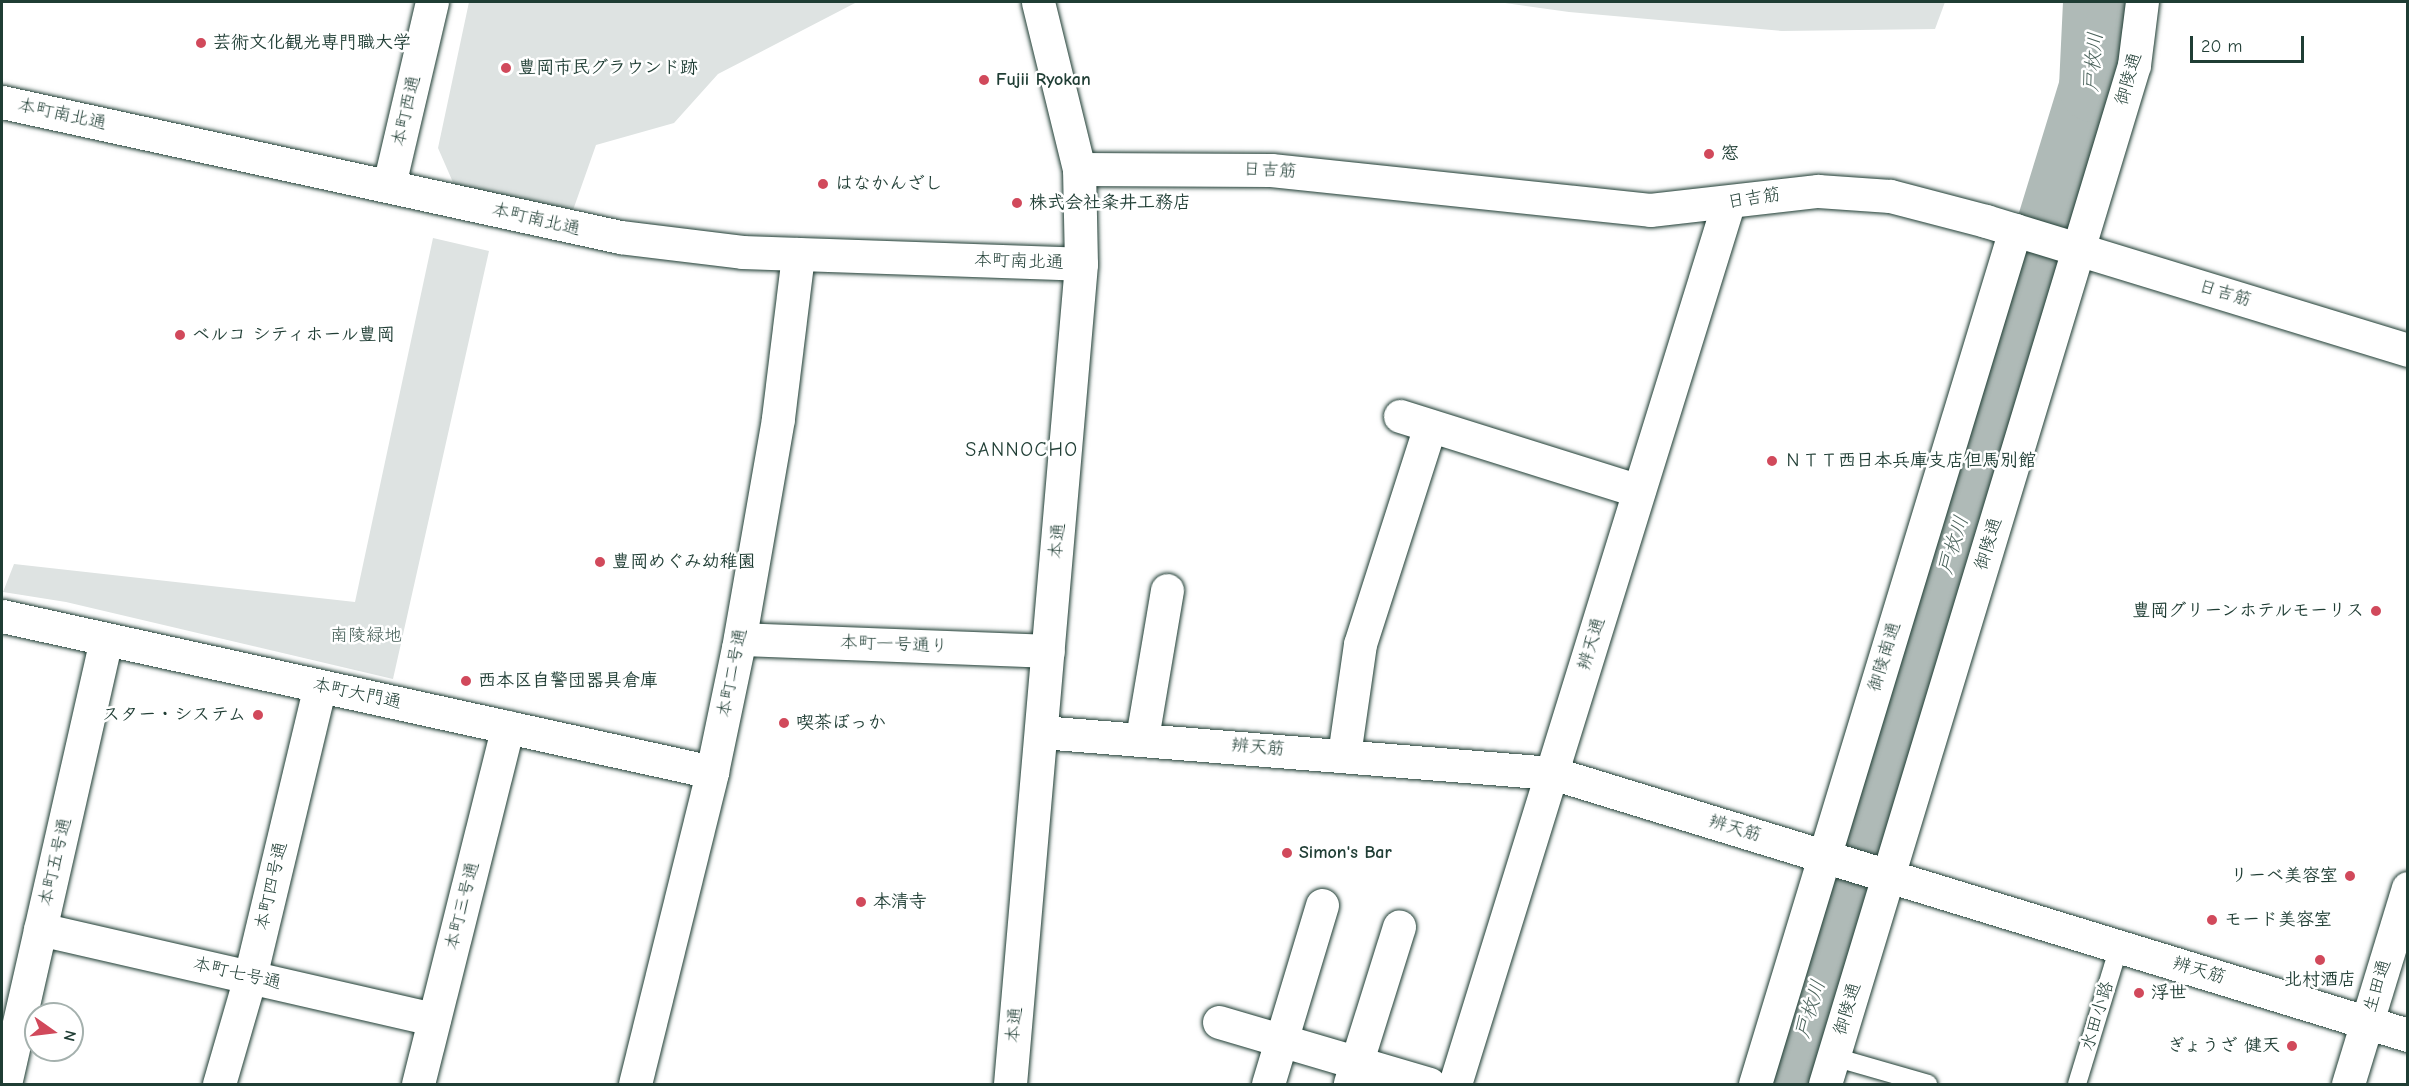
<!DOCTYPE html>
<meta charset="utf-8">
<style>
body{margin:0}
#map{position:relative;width:2409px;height:1086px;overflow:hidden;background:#fff;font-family:"Comic Neue","Klee One",sans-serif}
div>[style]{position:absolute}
.green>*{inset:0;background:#dee3e2}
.river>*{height:69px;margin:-34.5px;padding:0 34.5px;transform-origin:34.5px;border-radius:34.5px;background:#afbab7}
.roads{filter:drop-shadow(0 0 2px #1f3d34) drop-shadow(0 0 2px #1f3d34)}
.service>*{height:18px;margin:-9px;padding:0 9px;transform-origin:9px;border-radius:9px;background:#fff}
.minor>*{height:33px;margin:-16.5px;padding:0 16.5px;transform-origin:16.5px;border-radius:16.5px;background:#fff}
.tertiary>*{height:33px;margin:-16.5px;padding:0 16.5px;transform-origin:16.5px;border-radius:16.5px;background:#fff}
.dots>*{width:16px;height:16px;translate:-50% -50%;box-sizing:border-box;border:3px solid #fff;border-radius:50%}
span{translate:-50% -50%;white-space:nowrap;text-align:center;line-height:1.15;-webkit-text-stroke:5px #fff;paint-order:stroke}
.poi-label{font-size:18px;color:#1f3d34;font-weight:700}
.left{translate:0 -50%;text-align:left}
.right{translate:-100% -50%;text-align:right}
.street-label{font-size:18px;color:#1f3d34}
.park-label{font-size:18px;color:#455e57}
.water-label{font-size:20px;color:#4a625b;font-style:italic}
.neighbourhood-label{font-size:20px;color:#1f3d34;letter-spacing:1.5px}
.frame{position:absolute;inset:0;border:3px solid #1f3d34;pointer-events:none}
.north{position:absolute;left:24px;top:1002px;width:60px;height:60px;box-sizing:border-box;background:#fff;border:2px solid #a5b1ae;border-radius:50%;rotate:104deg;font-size:16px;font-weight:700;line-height:24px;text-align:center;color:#1f3d34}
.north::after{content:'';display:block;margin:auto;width:21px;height:27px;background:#d1495b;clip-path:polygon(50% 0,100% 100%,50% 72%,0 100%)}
.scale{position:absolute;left:2190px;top:36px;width:114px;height:27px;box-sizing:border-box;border:3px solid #1f3d34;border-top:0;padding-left:8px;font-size:18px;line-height:21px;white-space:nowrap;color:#1f3d34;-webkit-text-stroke:4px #fff;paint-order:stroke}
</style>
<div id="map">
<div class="green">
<div style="clip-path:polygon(469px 2px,857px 2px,718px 74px,674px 123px,596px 145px,572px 213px,455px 187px,438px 148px)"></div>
<div style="clip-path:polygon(1498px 2px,1945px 2px,1935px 29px,1782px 31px,1569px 12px)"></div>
<div style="clip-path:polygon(433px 238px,489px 251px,393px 679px,66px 602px,3px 592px,14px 564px,355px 602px)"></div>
</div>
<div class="river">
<div style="left:1787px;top:1084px;width:1043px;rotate:-72.94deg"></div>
<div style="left:2093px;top:87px;width:85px;rotate:-87.3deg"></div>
</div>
<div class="roads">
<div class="service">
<div style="left:1834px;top:1057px;width:98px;rotate:16deg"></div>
<div style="left:2077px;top:1084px;width:143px;rotate:-73deg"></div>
</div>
<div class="minor">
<div style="left:2px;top:102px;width:633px;rotate:12.32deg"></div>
<div style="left:620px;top:237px;width:123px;rotate:7deg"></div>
<div style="left:742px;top:252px;width:339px;rotate:2deg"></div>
<div style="left:1079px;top:169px;width:192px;rotate:0.3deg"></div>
<div style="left:1271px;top:170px;width:381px;rotate:6deg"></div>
<div style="left:1650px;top:210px;width:169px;rotate:-6.5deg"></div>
<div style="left:1818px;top:191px;width:72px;rotate:4deg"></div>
<div style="left:1890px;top:196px;width:99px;rotate:14.6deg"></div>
<div style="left:1986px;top:221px;width:441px;rotate:17deg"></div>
<div style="left:1400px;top:416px;width:250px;rotate:17.4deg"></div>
<div style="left:2px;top:616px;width:727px;rotate:12.39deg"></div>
<div style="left:740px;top:639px;width:308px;rotate:2.2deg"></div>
<div style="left:1041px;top:732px;width:513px;rotate:4.59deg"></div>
<div style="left:1552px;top:773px;width:895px;rotate:17.02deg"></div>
<div style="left:1142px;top:738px;width:150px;rotate:-80.4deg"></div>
<div style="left:1344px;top:755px;width:112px;rotate:-81.8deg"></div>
<div style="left:1360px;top:644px;width:229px;rotate:-72.2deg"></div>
<div style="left:40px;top:929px;width:404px;rotate:12.9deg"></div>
<div style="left:1219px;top:1022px;width:219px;rotate:16.4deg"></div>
<div style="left:1350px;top:1083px;width:164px;rotate:-72.6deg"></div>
<div style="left:5px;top:1084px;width:456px;rotate:-77.2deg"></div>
<div style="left:219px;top:1084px;width:111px;rotate:-73.8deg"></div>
<div style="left:250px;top:977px;width:299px;rotate:-76.5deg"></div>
<div style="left:418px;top:1084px;width:368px;rotate:-75.9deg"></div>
<div style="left:635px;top:1084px;width:321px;rotate:-76.1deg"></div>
<div style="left:712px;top:772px;width:127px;rotate:-78.2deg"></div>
<div style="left:738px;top:648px;width:233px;rotate:-80.1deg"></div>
<div style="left:778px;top:418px;width:165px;rotate:-83deg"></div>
<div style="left:1010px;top:1084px;width:823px;rotate:-85.05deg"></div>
<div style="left:1081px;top:264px;width:95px;rotate:-91.2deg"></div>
<div style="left:1079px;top:169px;width:172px;rotate:-103.8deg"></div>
<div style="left:1268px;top:1084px;width:187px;rotate:-73.2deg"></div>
<div style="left:1455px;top:1084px;width:921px;rotate:-72.76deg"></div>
<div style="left:1755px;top:1084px;width:893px;rotate:-73.07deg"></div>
<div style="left:1825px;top:1084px;width:1065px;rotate:-73.13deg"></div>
<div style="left:2134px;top:65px;width:64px;rotate:-82.8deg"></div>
<div style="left:2348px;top:1084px;width:205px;rotate:-73deg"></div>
</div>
<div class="tertiary">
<div style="left:389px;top:185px;width:188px;rotate:-76.8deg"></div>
</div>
</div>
<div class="dots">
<div style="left:201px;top:43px;background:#d1495b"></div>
<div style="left:506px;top:68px;background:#d1495b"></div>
<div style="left:984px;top:80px;background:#d1495b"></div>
<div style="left:1709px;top:154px;background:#d1495b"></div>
<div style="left:823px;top:184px;background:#d1495b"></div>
<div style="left:1017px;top:203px;background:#d1495b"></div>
<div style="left:180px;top:335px;background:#d1495b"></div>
<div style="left:1772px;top:461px;background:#d1495b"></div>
<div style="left:600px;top:562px;background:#d1495b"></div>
<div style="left:2376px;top:611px;background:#d1495b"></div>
<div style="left:466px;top:681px;background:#d1495b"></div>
<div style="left:258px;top:715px;background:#d1495b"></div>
<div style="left:784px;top:723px;background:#d1495b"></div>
<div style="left:1287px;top:853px;background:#d1495b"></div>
<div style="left:2350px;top:876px;background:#d1495b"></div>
<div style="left:861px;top:902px;background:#d1495b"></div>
<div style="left:2212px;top:920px;background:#d1495b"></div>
<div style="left:2320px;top:960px;background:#d1495b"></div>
<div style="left:2139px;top:993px;background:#d1495b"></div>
<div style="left:2292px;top:1046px;background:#d1495b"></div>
</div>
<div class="poi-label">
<span class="left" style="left:213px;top:43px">芸術文化観光専門職大学</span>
<span class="left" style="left:518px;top:68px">豊岡市民グラウンド跡</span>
<span class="left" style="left:996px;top:80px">Fujii Ryokan</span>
<span class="left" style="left:1721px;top:154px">窓</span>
<span class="left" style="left:835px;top:184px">はなかんざし</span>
<span class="left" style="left:1029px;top:203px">株式会社粂井工務店</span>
<span class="left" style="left:192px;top:335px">ベルコ シティホール豊岡</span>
<span class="left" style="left:1784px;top:461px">ＮＴＴ西日本兵庫支店但馬別館</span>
<span class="left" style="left:612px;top:562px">豊岡めぐみ幼稚園</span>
<span class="right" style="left:2364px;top:611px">豊岡グリーンホテルモーリス</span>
<span class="left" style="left:478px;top:681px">西本区自警団器具倉庫</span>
<span class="right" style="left:246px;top:715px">スター・システム</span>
<span class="left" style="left:796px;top:723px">喫茶ぼっか</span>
<span class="left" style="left:1299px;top:853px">Simon's Bar</span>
<span class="right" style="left:2338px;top:876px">リーベ美容室</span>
<span class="left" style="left:873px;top:902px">本清寺</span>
<span class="left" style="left:2224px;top:920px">モード美容室</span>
<span style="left:2320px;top:980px">北村酒店</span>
<span class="left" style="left:2151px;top:993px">浮世</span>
<span class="right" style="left:2280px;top:1046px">ぎょうざ 健天</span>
</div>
<div class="street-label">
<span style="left:2129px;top:79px;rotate:-74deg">御陵通</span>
<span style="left:407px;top:111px;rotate:-77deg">本町西通</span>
<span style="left:62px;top:115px;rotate:12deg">本町南北通</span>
<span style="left:1270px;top:171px;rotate:3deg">日吉筋</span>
<span style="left:1754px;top:199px;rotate:-9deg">日吉筋</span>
<span style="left:536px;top:220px;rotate:13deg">本町南北通</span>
<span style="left:1019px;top:262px;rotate:2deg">本町南北通</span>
<span style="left:2225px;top:294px;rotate:17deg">日吉筋</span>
<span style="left:1058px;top:541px;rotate:-85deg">本通</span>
<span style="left:1989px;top:544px;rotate:-73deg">御陵通</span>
<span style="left:1592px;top:644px;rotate:-73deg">辨天通</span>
<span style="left:894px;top:645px;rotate:2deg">本町一号通り</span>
<span style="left:1885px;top:657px;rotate:-73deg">御陵南通</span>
<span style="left:733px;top:673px;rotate:-79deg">本町二号通</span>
<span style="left:357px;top:694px;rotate:12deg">本町大門通</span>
<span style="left:1258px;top:748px;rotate:5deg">辨天筋</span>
<span style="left:1735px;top:829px;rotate:17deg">辨天筋</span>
<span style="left:56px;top:862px;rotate:-77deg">本町五号通</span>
<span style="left:272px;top:886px;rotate:-77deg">本町四号通</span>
<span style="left:463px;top:906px;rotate:-76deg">本町三号通</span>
<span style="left:2199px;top:971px;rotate:17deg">辨天筋</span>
<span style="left:237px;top:974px;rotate:13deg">本町七号通</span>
<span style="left:2378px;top:986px;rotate:-73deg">生田通</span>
<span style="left:1848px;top:1009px;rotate:-73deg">御陵通</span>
<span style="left:2098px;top:1016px;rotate:-73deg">水田小路</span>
<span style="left:1015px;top:1025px;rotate:-85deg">本通</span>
</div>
<div class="park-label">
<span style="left:366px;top:636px">南陵緑地</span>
</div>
<div class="water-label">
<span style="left:2093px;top:62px;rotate:-85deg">戸枚川</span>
<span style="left:1953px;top:545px;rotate:-73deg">戸枚川</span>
<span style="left:1810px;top:1009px;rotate:-73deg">戸枚川</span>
</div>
<div class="neighbourhood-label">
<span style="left:1022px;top:449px">SANNOCHO</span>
</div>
<div class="frame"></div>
<div class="north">N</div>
<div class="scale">20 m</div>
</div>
